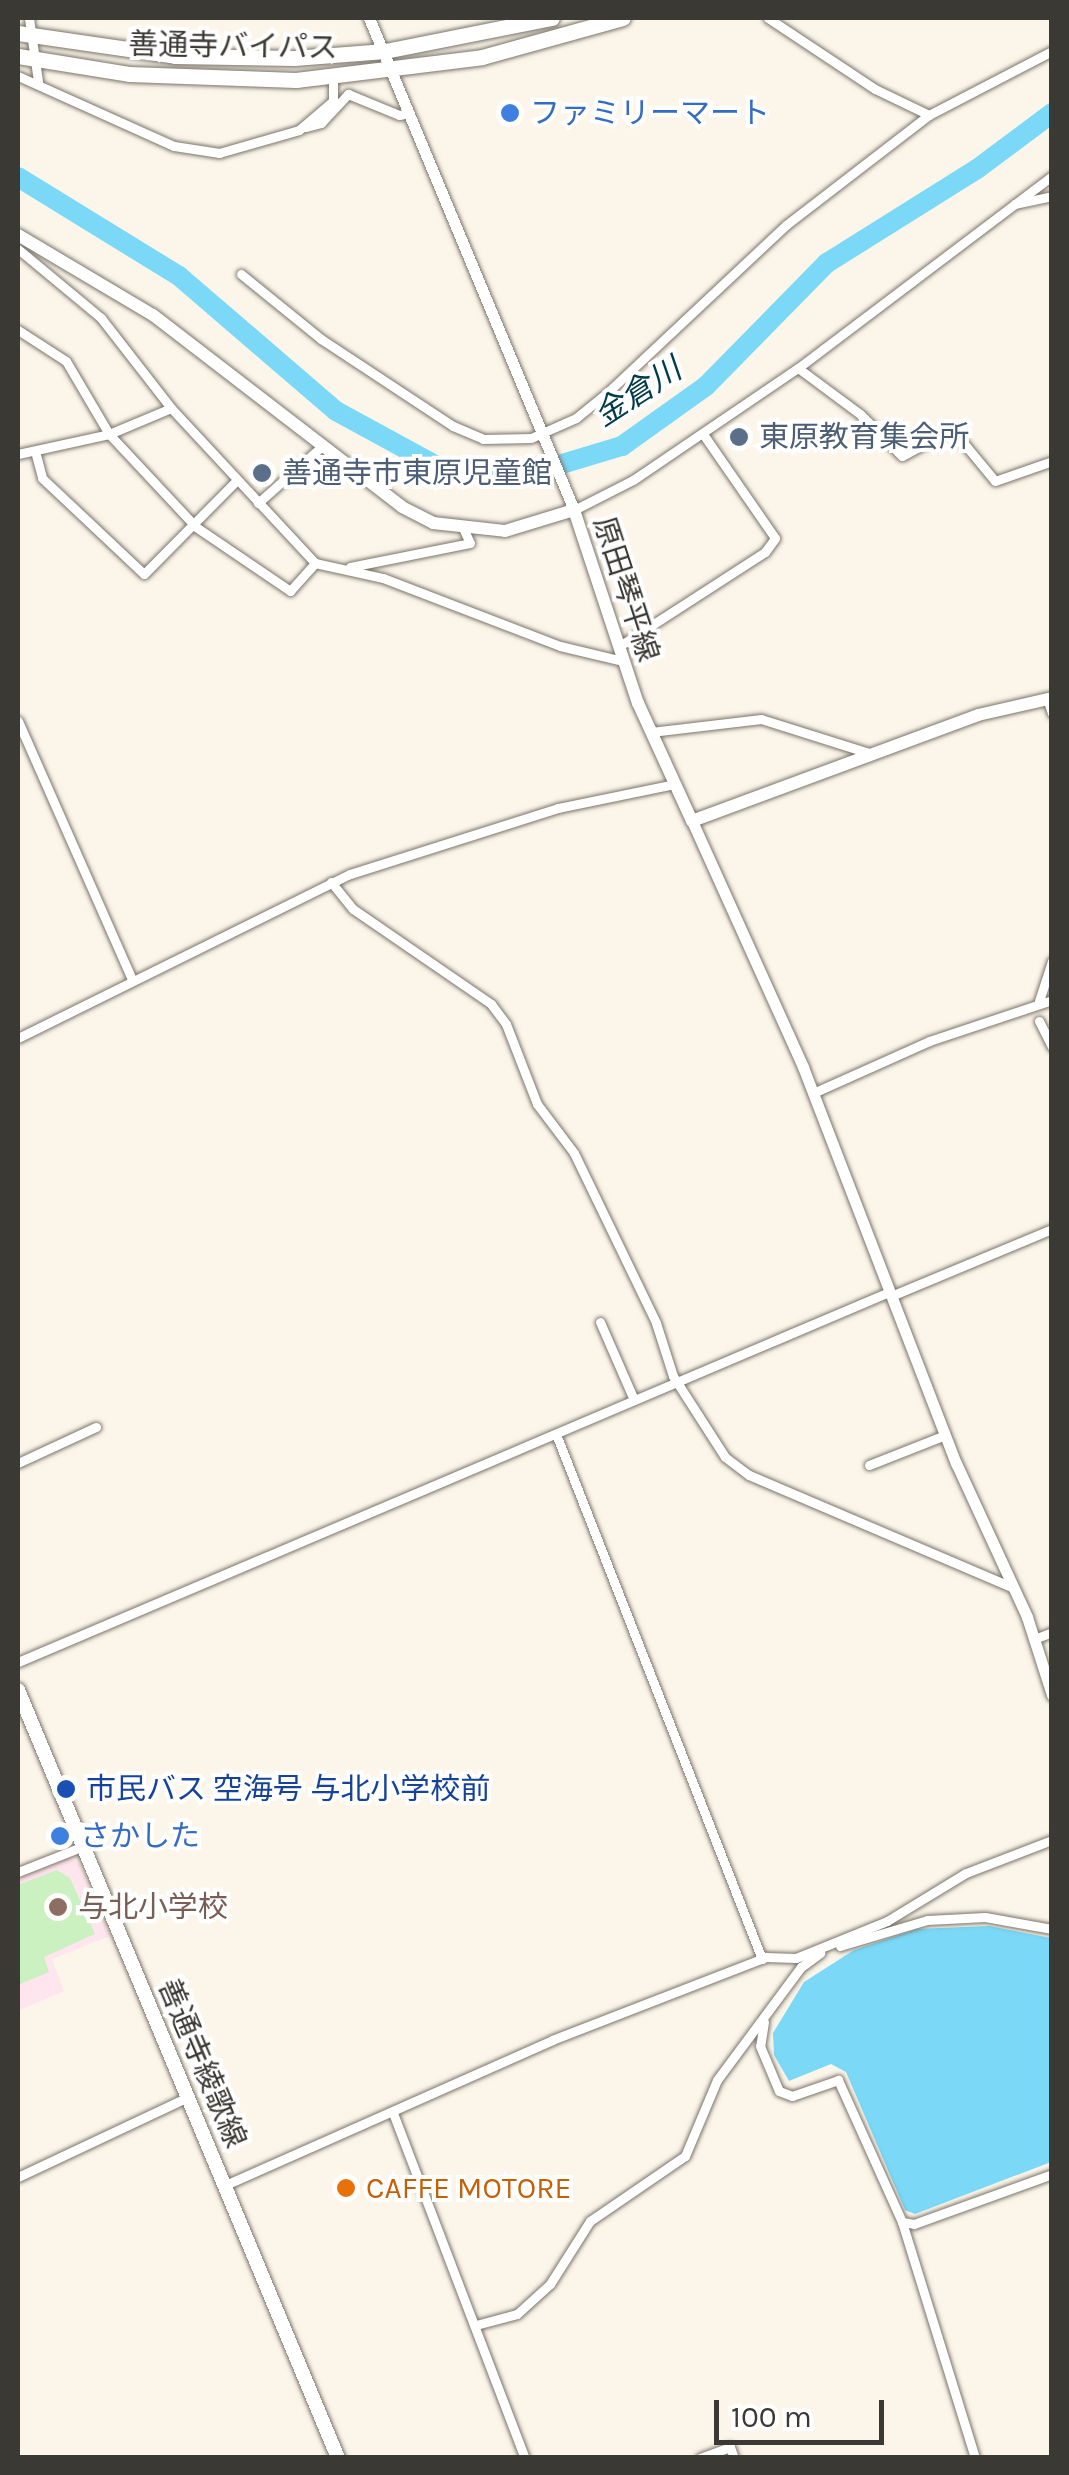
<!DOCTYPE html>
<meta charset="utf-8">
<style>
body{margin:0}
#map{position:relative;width:1069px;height:2475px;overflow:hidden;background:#fcf6ea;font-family:Karla,"Noto Sans JP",sans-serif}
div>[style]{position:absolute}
.education>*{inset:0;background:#ffe5ed}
.green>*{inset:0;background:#caf1bf}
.water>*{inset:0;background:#7bd8f7}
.river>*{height:20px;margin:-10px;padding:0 10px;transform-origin:10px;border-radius:10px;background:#7bd8f7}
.roads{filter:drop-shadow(0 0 2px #7a746a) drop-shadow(0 0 2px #7a746a)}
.minor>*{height:9px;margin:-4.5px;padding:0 4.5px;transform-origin:4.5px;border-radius:4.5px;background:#fff}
.tertiary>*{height:11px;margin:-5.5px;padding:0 5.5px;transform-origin:5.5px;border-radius:5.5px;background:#fff}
.secondary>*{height:12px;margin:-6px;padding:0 6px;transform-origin:6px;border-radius:6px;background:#fff}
.primary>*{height:14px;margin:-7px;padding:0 7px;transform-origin:7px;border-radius:7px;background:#fff}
.trunk>*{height:15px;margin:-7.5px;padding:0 7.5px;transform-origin:7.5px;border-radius:7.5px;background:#fff}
.dots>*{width:28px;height:28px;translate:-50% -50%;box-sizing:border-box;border:5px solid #fff;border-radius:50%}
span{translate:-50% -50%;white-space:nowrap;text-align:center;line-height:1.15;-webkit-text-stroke:8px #fff;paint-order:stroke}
.street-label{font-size:30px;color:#3b3934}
.shop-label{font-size:30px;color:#366cbe}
.left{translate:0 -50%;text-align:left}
.service-label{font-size:30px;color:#4e5e75}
.transit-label{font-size:30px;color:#164399}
.education-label{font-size:30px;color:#785e54}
.food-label{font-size:30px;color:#c56008}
.water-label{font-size:32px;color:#003b4a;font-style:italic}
.frame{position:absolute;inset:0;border:20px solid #3b3934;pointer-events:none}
.scale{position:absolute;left:714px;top:2400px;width:170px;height:45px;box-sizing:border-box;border:5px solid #3b3934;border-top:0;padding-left:12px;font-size:30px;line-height:35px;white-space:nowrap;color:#3b3934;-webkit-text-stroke:8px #fff;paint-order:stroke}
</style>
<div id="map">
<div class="education">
<div style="clip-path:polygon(69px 1858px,80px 1864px,110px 1936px,52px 1959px,64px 1991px,18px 2011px,18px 1879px)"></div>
</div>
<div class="green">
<div style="clip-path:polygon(57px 1870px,70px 1878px,95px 1934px,44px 1957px,49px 1972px,18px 1985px,18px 1885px)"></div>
</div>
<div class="water">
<div style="clip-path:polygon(989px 1926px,1051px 1938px,1051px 2162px,915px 2214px,905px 2210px,846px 2072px,831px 2064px,789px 2081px,774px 2055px,773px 2033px,804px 1982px,854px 1950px,917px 1929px)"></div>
</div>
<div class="river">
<div style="left:18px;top:177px;width:189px;rotate:31.6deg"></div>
<div style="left:179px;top:276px;width:207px;rotate:40.7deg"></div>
<div style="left:336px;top:411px;width:125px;rotate:28.6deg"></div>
<div style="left:446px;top:471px;width:73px;rotate:4.7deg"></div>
<div style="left:519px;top:477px;width:108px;rotate:-16.8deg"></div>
<div style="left:622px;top:446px;width:103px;rotate:-35.5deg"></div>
<div style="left:706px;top:386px;width:173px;rotate:-45.5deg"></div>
<div style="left:827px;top:263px;width:177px;rotate:-32.1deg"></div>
<div style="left:977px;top:169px;width:94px;rotate:-36.7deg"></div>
</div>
<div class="roads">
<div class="minor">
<div style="left:29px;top:18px;width:64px;rotate:81.9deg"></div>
<div style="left:768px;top:18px;width:128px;rotate:33.6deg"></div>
<div style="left:875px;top:89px;width:60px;rotate:25.7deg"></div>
<div style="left:18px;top:76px;width:171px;rotate:24.2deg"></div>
<div style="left:174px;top:146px;width:46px;rotate:8.8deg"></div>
<div style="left:219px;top:153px;width:83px;rotate:-16deg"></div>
<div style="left:299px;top:130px;width:45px;rotate:-40.5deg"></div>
<div style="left:333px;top:101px;width:24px;rotate:-90deg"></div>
<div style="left:306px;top:127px;width:16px;rotate:-15deg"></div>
<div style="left:321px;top:123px;width:40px;rotate:-47deg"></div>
<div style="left:348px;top:94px;width:55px;rotate:22.4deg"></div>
<div style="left:399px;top:115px;width:11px;rotate:-10deg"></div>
<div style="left:1015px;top:204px;width:38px;rotate:-12deg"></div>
<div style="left:18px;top:249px;width:108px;rotate:39.7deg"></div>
<div style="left:101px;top:318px;width:114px;rotate:52.1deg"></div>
<div style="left:171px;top:408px;width:212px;rotate:47.1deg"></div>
<div style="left:315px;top:563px;width:70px;rotate:12.4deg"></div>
<div style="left:383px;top:578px;width:190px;rotate:21deg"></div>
<div style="left:560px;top:646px;width:65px;rotate:13.4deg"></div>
<div style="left:241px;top:274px;width:103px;rotate:39.1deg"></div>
<div style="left:321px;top:339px;width:158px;rotate:33.4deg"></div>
<div style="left:453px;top:426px;width:33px;rotate:23deg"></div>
<div style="left:483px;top:439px;width:48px;rotate:-1.2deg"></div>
<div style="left:531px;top:438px;width:49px;rotate:-24deg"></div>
<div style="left:576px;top:418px;width:40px;rotate:-39deg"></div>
<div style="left:607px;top:393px;width:245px;rotate:-43.2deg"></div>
<div style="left:786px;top:225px;width:180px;rotate:-37.6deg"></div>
<div style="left:929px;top:115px;width:139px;rotate:-27.5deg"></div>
<div style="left:18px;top:330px;width:57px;rotate:32.9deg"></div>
<div style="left:66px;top:361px;width:85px;rotate:59.5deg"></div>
<div style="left:109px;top:434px;width:127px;rotate:46.9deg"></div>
<div style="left:196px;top:527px;width:114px;rotate:34.2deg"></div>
<div style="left:290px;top:591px;width:38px;rotate:-48deg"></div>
<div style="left:798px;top:368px;width:77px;rotate:36.6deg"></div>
<div style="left:860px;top:414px;width:59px;rotate:45deg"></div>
<div style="left:902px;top:456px;width:57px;rotate:-28.4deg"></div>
<div style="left:952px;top:429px;width:67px;rotate:50.4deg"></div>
<div style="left:995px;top:481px;width:60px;rotate:-19.3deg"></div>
<div style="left:35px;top:451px;width:28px;rotate:75deg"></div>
<div style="left:42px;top:478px;width:140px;rotate:43.3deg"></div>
<div style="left:144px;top:574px;width:132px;rotate:-45.3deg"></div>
<div style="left:18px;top:454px;width:93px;rotate:-12.4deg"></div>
<div style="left:109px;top:434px;width:67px;rotate:-22.8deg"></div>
<div style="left:258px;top:503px;width:84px;rotate:-41.6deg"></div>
<div style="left:574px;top:510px;width:66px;rotate:-27deg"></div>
<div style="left:633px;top:480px;width:199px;rotate:-34.2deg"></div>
<div style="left:798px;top:368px;width:318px;rotate:-37.1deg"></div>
<div style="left:350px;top:567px;width:122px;rotate:-11.3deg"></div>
<div style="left:470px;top:543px;width:14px;rotate:-115deg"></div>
<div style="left:618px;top:647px;width:175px;rotate:-32.9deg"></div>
<div style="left:765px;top:552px;width:17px;rotate:-54deg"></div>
<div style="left:775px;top:538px;width:126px;rotate:-124.7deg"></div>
<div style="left:1047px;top:698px;width:16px;rotate:72deg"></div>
<div style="left:18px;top:721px;width:283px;rotate:66.2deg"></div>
<div style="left:651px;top:732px;width:111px;rotate:-6.7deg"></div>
<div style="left:761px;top:719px;width:116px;rotate:17.5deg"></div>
<div style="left:331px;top:882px;width:35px;rotate:51deg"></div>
<div style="left:353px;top:909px;width:168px;rotate:34.5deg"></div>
<div style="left:491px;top:1004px;width:25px;rotate:53deg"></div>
<div style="left:506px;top:1024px;width:86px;rotate:68.8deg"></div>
<div style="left:537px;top:1104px;width:61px;rotate:52.9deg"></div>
<div style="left:574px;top:1153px;width:189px;rotate:64.2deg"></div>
<div style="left:656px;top:1323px;width:56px;rotate:72.2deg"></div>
<div style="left:673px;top:1376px;width:96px;rotate:57.3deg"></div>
<div style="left:725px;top:1457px;width:30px;rotate:37deg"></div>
<div style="left:749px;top:1475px;width:288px;rotate:23.1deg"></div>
<div style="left:1039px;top:1001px;width:42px;rotate:-72deg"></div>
<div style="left:1039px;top:1021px;width:29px;rotate:63deg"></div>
<div style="left:18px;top:1038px;width:370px;rotate:-26.3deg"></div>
<div style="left:350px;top:874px;width:218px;rotate:-17.6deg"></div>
<div style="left:558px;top:808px;width:119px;rotate:-11.6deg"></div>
<div style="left:813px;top:1093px;width:127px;rotate:-24.1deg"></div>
<div style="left:929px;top:1041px;width:130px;rotate:-18.4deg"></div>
<div style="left:891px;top:1296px;width:174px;rotate:-22.6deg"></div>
<div style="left:600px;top:1322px;width:85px;rotate:66.4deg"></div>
<div style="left:556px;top:1434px;width:564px;rotate:68.58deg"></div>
<div style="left:18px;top:1463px;width:86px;rotate:-24.8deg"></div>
<div style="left:869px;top:1465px;width:82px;rotate:-21.5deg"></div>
<div style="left:1034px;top:1639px;width:19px;rotate:-21deg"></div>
<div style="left:18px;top:1662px;width:946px;rotate:-23.02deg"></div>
<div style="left:18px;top:1872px;width:68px;rotate:-21.6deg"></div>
<div style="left:840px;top:1946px;width:91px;rotate:-16.6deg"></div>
<div style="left:927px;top:1920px;width:58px;rotate:-3deg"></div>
<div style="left:985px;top:1917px;width:68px;rotate:10.2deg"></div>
<div style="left:764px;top:2022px;width:24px;rotate:99deg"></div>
<div style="left:760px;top:2046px;width:49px;rotate:67.1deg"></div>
<div style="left:779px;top:2091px;width:14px;rotate:21deg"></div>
<div style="left:792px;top:2096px;width:49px;rotate:-19.2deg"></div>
<div style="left:838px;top:2080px;width:156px;rotate:65.7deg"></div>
<div style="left:902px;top:2222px;width:247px;rotate:72.8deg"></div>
<div style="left:393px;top:2113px;width:369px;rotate:69.1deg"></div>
<div style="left:18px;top:2177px;width:186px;rotate:-25.2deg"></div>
<div style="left:223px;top:2186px;width:360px;rotate:-23.9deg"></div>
<div style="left:552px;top:2040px;width:230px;rotate:-21.2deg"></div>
<div style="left:766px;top:1957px;width:30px;rotate:2deg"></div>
<div style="left:796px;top:1958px;width:98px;rotate:-22.1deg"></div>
<div style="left:887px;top:1921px;width:92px;rotate:-31.3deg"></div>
<div style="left:966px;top:1873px;width:92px;rotate:-21deg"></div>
<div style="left:902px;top:2222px;width:12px;rotate:9deg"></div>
<div style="left:914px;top:2224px;width:147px;rotate:-19.9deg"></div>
<div style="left:476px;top:2325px;width:42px;rotate:-15deg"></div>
<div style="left:517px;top:2314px;width:45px;rotate:-42.3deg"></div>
<div style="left:550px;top:2284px;width:75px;rotate:-57.6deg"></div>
<div style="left:590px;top:2221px;width:115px;rotate:-34.4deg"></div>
<div style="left:685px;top:2156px;width:82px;rotate:-67.2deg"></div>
<div style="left:717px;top:2080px;width:141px;rotate:-53.4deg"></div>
<div style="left:801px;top:1967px;width:24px;rotate:-36deg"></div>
<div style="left:700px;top:2458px;width:32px;rotate:-20deg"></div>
<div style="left:730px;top:2447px;width:12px;rotate:70deg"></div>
</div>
<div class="tertiary">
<div style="left:369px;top:18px;width:533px;rotate:67.38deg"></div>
<div style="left:692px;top:821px;width:270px;rotate:65.7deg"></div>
<div style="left:803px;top:1067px;width:425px;rotate:68.9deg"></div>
<div style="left:956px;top:1463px;width:170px;rotate:65.2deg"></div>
<div style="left:1027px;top:1617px;width:82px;rotate:72.2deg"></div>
</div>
<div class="secondary">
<div style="left:18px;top:235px;width:157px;rotate:30.7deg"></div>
<div style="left:153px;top:315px;width:314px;rotate:37.6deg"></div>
<div style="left:402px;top:507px;width:35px;rotate:27deg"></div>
<div style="left:433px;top:523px;width:72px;rotate:6.3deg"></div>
<div style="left:505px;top:531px;width:72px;rotate:-16.9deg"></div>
<div style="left:574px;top:510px;width:203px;rotate:71.7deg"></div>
<div style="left:638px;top:703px;width:130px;rotate:65.4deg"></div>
<div style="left:692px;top:821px;width:305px;rotate:-20.3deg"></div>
<div style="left:978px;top:715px;width:76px;rotate:-12.9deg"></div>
</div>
<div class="primary">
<div style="left:18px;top:1690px;width:832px;rotate:67.38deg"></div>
</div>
<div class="trunk">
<div style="left:18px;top:33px;width:159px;rotate:8.3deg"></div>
<div style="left:175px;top:56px;width:119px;rotate:1deg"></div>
<div style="left:294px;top:58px;width:91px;rotate:-4.4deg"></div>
<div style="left:385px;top:51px;width:170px;rotate:-11.2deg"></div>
<div style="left:18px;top:56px;width:112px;rotate:9.2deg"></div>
<div style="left:129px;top:74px;width:167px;rotate:2.1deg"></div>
<div style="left:296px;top:80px;width:187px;rotate:-7deg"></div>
<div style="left:482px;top:57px;width:146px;rotate:-15.5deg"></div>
</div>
</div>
<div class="dots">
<div style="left:510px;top:113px;background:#3f7fe0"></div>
<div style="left:739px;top:437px;background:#5c6f8a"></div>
<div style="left:262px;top:473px;background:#5c6f8a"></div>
<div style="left:66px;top:1789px;background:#1a4fb4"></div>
<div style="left:60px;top:1836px;background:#3f7fe0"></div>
<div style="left:58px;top:1907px;background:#8d6e63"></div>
<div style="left:346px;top:2188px;background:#e8710a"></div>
</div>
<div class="street-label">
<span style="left:233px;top:46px;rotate:1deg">善通寺バイパス</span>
<span style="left:626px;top:589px;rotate:72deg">原田琴平線</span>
<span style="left:202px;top:2063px;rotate:67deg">善通寺綾歌線</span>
</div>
<div class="shop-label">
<span class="left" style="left:530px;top:113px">ファミリーマート</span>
<span class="left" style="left:80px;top:1836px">さかした</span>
</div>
<div class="service-label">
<span class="left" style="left:759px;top:437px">東原教育集会所</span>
<span class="left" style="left:282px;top:473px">善通寺市東原児童館</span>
</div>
<div class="transit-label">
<span class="left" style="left:86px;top:1789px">市民バス 空海号 与北小学校前</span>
</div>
<div class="education-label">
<span class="left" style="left:78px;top:1907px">与北小学校</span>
</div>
<div class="food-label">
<span class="left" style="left:366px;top:2188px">CAFFE MOTORE</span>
</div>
<div class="water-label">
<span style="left:638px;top:393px;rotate:-33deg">金倉川</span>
</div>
<div class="frame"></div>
<div class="scale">100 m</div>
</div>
